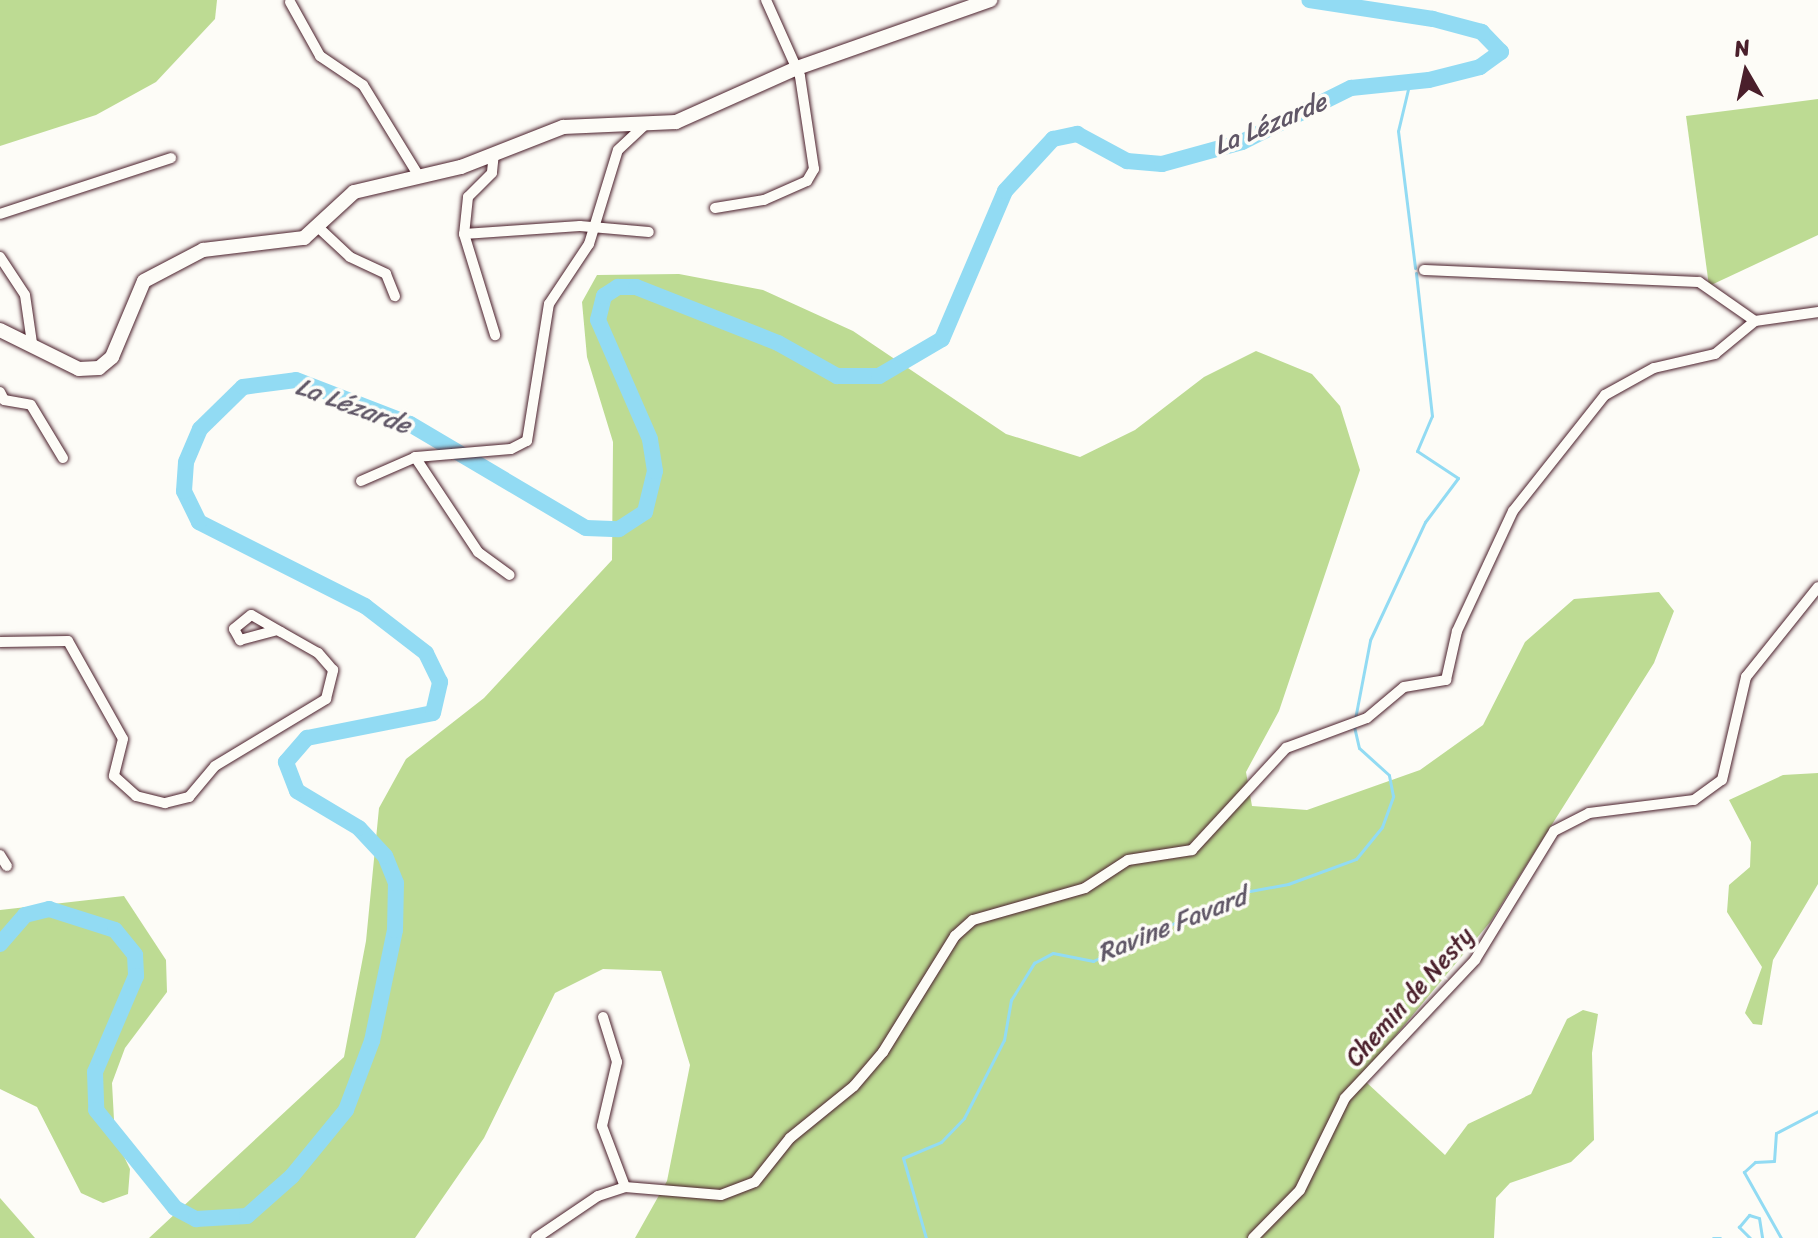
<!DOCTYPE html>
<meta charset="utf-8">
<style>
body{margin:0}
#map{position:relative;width:1818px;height:1238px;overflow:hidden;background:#fdfcf7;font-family:Sriracha,sans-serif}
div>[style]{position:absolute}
.green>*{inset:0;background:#bddb93}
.stream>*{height:3px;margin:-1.5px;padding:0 1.5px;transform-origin:1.5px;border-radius:1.5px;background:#92dbf3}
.river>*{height:16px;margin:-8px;padding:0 8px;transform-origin:8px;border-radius:8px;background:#92dbf3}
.roads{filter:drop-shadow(0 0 2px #4a1f2b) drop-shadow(0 0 2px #4a1f2b)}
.street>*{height:10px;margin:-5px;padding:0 5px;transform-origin:5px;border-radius:5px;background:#fdfcf7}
.secondary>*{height:14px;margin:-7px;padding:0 7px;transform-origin:7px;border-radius:7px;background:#fdfcf7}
span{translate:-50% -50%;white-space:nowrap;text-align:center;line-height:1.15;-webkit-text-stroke:7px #fdfcf7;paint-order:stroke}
.street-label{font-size:24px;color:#4a1f2b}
.water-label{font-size:26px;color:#605767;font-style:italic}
.north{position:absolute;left:1706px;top:32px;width:80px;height:80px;-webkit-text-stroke:6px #fdfcf7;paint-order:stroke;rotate:351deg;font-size:22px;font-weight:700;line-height:32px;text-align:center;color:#4a1f2b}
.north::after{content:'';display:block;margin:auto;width:28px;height:36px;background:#4a1f2b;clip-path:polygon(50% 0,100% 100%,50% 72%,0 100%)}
</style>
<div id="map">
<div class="green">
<div style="clip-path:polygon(0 0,217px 0,215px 19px,156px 82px,96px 115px,0 146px)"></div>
<div style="clip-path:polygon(1818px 99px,1818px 235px,1709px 286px,1686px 116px)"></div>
<div style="clip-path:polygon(679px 274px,763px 290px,853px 331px,1006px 434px,1080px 457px,1135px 430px,1204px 377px,1256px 351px,1312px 374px,1340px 406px,1360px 470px,1279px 711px,1246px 772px,1252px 806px,1307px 810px,1420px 770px,1483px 725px,1525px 642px,1574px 599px,1659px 592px,1674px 611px,1654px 663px,1491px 921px,1367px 1070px,1366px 1082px,1445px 1155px,1468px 1124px,1531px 1094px,1567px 1019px,1583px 1010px,1598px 1014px,1592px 1053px,1594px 1140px,1571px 1162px,1510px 1183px,1496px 1198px,1494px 1238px,635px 1238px,667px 1181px,690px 1065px,661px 971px,603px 969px,555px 993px,484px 1138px,415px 1238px,149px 1238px,344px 1057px,366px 941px,379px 808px,406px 759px,484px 698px,612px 560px,613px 442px,587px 357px,582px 302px,597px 275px)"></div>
<div style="clip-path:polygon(1818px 773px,1818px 884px,1773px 960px,1762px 1025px,1753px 1024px,1745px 1013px,1762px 967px,1727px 912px,1729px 885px,1750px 867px,1751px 842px,1729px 800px,1783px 775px)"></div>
<div style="clip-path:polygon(124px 896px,166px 960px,167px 992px,125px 1048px,112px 1083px,115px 1138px,130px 1169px,128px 1194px,103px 1203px,81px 1193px,37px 1107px,0 1089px,0 910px)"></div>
<div style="clip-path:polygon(0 1198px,35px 1238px,0 1238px)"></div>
</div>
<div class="stream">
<div style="left:1409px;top:85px;width:47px;rotate:103.4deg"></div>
<div style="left:1398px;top:131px;width:138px;rotate:82.9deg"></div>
<div style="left:1355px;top:719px;width:80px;rotate:-79.2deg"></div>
<div style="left:1370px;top:640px;width:130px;rotate:-65deg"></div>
<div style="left:1425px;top:522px;width:55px;rotate:-53.1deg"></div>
<div style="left:1458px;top:478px;width:49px;rotate:-146.6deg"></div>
<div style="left:1417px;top:451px;width:38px;rotate:-67deg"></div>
<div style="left:1432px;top:416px;width:144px;rotate:-96.4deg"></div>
<div style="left:926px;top:1238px;width:83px;rotate:-106deg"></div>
<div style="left:903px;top:1158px;width:41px;rotate:-22.8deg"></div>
<div style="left:941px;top:1142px;width:33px;rotate:-46deg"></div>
<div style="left:964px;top:1118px;width:88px;rotate:-62.9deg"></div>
<div style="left:1004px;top:1040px;width:41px;rotate:-80.1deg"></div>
<div style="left:1011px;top:1000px;width:44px;rotate:-58.1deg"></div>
<div style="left:1034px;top:963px;width:21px;rotate:-28deg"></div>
<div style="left:1053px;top:953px;width:41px;rotate:11.3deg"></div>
<div style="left:1093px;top:961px;width:161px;rotate:-25deg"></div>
<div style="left:1239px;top:893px;width:50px;rotate:-10.4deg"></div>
<div style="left:1288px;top:884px;width:72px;rotate:-20.2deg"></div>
<div style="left:1356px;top:859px;width:41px;rotate:-50.9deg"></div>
<div style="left:1382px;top:827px;width:33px;rotate:-70deg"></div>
<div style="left:1393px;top:796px;width:21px;rotate:-101deg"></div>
<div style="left:1389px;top:775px;width:40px;rotate:-138deg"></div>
<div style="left:1359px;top:748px;width:22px;rotate:-103deg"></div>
<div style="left:1713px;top:1238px;width:7px"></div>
<div style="left:1750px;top:1238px;width:16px;rotate:-135deg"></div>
<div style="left:1739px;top:1227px;width:16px;rotate:-50deg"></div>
<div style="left:1749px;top:1215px;width:10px;rotate:17deg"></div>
<div style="left:1759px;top:1218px;width:20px;rotate:81deg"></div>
<div style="left:1781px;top:1238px;width:76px;rotate:-119.3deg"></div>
<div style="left:1744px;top:1172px;width:15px;rotate:-42deg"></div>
<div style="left:1755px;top:1162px;width:19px;rotate:-3deg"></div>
<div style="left:1774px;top:1161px;width:28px;rotate:-86deg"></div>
<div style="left:1776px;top:1133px;width:47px;rotate:-27.6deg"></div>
</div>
<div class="river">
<div style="left:0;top:944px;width:38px;rotate:-49deg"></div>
<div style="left:25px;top:915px;width:25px;rotate:-14deg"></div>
<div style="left:49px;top:909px;width:69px;rotate:17.7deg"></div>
<div style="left:115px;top:930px;width:32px;rotate:51deg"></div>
<div style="left:135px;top:955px;width:21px;rotate:87deg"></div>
<div style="left:136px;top:976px;width:104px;rotate:113.1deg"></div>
<div style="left:95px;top:1072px;width:38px;rotate:88deg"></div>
<div style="left:96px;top:1110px;width:126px;rotate:51.1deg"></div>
<div style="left:175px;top:1208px;width:24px;rotate:28deg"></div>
<div style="left:196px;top:1219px;width:51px;rotate:-3.4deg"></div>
<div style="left:247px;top:1216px;width:60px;rotate:-41.6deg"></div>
<div style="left:292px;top:1176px;width:85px;rotate:-50.7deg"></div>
<div style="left:346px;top:1110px;width:74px;rotate:-69.4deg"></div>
<div style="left:372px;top:1041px;width:113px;rotate:-78.3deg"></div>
<div style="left:395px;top:930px;width:47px;rotate:-88.8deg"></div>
<div style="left:396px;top:883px;width:29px;rotate:-112deg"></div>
<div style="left:385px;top:856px;width:38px;rotate:-133deg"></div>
<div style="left:359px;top:828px;width:72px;rotate:-149.2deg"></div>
<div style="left:297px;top:791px;width:31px;rotate:-111deg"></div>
<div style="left:286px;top:762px;width:32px;rotate:-49deg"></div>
<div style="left:307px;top:738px;width:128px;rotate:-11.2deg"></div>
<div style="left:433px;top:713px;width:32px;rotate:-77deg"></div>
<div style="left:440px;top:682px;width:32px;rotate:-116deg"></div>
<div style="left:426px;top:653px;width:77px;rotate:-142.4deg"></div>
<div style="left:365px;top:606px;width:186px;rotate:-153.2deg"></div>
<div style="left:199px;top:522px;width:34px;rotate:-116deg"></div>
<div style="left:184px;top:491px;width:29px;rotate:-86deg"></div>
<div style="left:186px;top:462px;width:36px;rotate:-67deg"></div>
<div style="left:200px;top:429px;width:60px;rotate:-44.3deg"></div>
<div style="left:243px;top:387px;width:53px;rotate:-7.5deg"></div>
<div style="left:296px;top:380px;width:122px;rotate:21.1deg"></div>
<div style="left:410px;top:424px;width:204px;rotate:30.6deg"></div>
<div style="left:586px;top:528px;width:33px;rotate:2deg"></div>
<div style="left:619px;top:529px;width:31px;rotate:-33deg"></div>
<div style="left:645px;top:512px;width:42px;rotate:-76.3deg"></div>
<div style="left:655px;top:471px;width:32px;rotate:-99deg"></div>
<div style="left:650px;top:439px;width:130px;rotate:-113.6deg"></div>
<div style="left:598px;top:320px;width:25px;rotate:-76deg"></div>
<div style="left:604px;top:296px;width:17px;rotate:-33deg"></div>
<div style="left:618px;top:287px;width:18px"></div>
<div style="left:636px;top:287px;width:153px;rotate:21.5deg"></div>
<div style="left:778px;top:343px;width:68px;rotate:29.2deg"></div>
<div style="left:837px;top:376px;width:42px"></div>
<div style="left:879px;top:376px;width:73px;rotate:-30.4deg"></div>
<div style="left:942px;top:339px;width:161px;rotate:-66.9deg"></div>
<div style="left:1005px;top:191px;width:71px;rotate:-47.3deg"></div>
<div style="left:1053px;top:139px;width:25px;rotate:-12deg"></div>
<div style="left:1077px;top:134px;width:57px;rotate:28.4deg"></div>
<div style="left:1127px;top:161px;width:35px;rotate:5deg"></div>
<div style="left:1162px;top:164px;width:83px;rotate:-15.4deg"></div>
<div style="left:1242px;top:142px;width:122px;rotate:-26.4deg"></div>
<div style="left:1351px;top:88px;width:78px;rotate:-5.9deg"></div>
<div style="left:1429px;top:80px;width:53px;rotate:-14.3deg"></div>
<div style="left:1480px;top:67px;width:26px;rotate:-36deg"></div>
<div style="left:1501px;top:52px;width:28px;rotate:-134deg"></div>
<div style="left:1482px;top:32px;width:51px;rotate:-165.1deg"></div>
<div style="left:1433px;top:19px;width:125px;rotate:-171.3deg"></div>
</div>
<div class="roads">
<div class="street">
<div style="left:290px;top:2px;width:62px;rotate:60.9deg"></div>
<div style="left:320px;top:56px;width:52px;rotate:34deg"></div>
<div style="left:363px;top:85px;width:109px;rotate:58.5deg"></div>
<div style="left:494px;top:153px;width:20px;rotate:96deg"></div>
<div style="left:492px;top:173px;width:34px;rotate:135deg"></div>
<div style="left:468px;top:197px;width:37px;rotate:96deg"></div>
<div style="left:464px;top:234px;width:106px;rotate:72.9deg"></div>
<div style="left:715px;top:208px;width:50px;rotate:-9.3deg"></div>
<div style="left:764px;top:200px;width:47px;rotate:-23.8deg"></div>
<div style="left:807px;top:181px;width:14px;rotate:-60deg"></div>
<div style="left:814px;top:169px;width:94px;rotate:-98.6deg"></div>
<div style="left:800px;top:76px;width:83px;rotate:-114.1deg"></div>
<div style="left:0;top:214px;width:180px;rotate:-18.1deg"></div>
<div style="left:319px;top:228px;width:42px;rotate:43.1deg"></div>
<div style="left:350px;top:257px;width:40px;rotate:25deg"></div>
<div style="left:386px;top:274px;width:24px;rotate:68deg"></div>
<div style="left:464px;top:234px;width:116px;rotate:-3.9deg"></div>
<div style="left:580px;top:226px;width:69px;rotate:5deg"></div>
<div style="left:0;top:257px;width:45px;rotate:56.7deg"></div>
<div style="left:25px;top:295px;width:49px;rotate:81.7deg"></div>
<div style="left:1424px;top:270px;width:275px;rotate:2.5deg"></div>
<div style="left:1699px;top:282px;width:68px;rotate:34.9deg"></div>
<div style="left:0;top:392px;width:9px;rotate:63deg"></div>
<div style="left:4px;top:400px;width:27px;rotate:10deg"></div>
<div style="left:31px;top:405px;width:62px;rotate:58.9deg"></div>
<div style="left:415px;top:457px;width:114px;rotate:56.4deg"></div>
<div style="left:478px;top:552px;width:39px;rotate:36deg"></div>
<div style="left:361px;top:481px;width:60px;rotate:-23.6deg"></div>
<div style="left:416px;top:457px;width:95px;rotate:-4.8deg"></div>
<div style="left:511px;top:449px;width:18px;rotate:-27deg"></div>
<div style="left:527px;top:441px;width:139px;rotate:-80.9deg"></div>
<div style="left:549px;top:304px;width:72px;rotate:-56.3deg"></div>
<div style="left:589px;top:244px;width:98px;rotate:-72.9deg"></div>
<div style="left:618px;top:150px;width:37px;rotate:-43deg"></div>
<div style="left:0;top:642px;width:68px;rotate:-0.8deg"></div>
<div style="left:68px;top:641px;width:112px;rotate:60.7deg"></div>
<div style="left:123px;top:739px;width:38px;rotate:104deg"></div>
<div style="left:114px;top:776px;width:30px;rotate:42deg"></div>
<div style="left:136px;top:796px;width:30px;rotate:14deg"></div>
<div style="left:165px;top:803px;width:25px;rotate:-14deg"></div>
<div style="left:189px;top:797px;width:40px;rotate:-50deg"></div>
<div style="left:215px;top:766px;width:130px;rotate:-31.1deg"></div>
<div style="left:326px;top:699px;width:30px;rotate:-76deg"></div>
<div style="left:333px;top:670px;width:23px;rotate:-131deg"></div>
<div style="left:318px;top:653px;width:43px;rotate:-150.4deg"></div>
<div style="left:281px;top:632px;width:34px;rotate:-150deg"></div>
<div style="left:251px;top:615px;width:22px;rotate:141deg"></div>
<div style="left:234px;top:629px;width:13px;rotate:61deg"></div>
<div style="left:240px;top:640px;width:38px;rotate:-15deg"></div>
<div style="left:0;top:855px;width:13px;rotate:58deg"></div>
<div style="left:603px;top:1017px;width:47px;rotate:72.7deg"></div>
<div style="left:617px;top:1062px;width:66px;rotate:103.2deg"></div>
<div style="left:602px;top:1126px;width:65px;rotate:69.3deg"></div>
<div style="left:536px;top:1238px;width:75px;rotate:-34.1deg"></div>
<div style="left:598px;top:1196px;width:28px;rotate:-18deg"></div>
<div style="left:625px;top:1187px;width:96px;rotate:4.8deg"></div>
<div style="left:721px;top:1195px;width:36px;rotate:-21deg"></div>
<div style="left:755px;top:1182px;width:56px;rotate:-51.5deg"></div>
<div style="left:790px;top:1138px;width:82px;rotate:-39.1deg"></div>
<div style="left:854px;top:1086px;width:45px;rotate:-49.5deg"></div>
<div style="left:883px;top:1052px;width:137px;rotate:-58.2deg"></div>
<div style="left:955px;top:936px;width:24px;rotate:-42deg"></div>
<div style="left:973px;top:920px;width:116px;rotate:-15.9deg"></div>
<div style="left:1085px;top:888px;width:51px;rotate:-33.1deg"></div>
<div style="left:1128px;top:860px;width:65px;rotate:-8.9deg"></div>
<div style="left:1192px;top:850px;width:139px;rotate:-47.3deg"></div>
<div style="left:1286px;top:748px;width:86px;rotate:-20.3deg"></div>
<div style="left:1367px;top:718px;width:48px;rotate:-40deg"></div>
<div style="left:1404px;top:687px;width:43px;rotate:-9.5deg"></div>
<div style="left:1446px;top:680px;width:50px;rotate:-77.3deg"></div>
<div style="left:1457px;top:631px;width:132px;rotate:-65deg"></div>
<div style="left:1513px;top:511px;width:148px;rotate:-51.6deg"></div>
<div style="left:1605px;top:395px;width:56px;rotate:-28.9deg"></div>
<div style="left:1654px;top:368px;width:63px;rotate:-12.9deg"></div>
<div style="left:1715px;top:354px;width:52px;rotate:-39.5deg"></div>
<div style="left:1755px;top:321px;width:64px;rotate:-8.1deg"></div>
<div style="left:1253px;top:1238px;width:67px;rotate:-45.6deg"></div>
<div style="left:1300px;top:1190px;width:102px;rotate:-63.9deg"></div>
<div style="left:1345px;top:1098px;width:190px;rotate:-46.7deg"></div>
<div style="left:1475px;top:960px;width:151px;rotate:-58.5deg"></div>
<div style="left:1554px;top:831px;width:39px;rotate:-27deg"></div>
<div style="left:1589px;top:813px;width:106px;rotate:-7.1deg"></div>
<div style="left:1694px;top:800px;width:34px;rotate:-36deg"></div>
<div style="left:1722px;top:780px;width:106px;rotate:-76.9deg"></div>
<div style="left:1746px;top:677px;width:115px;rotate:-51.3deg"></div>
</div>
<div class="secondary">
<div style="left:0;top:330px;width:88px;rotate:26.3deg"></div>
<div style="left:79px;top:369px;width:20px;rotate:-3deg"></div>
<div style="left:99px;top:368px;width:17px;rotate:-40deg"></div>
<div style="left:112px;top:357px;width:82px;rotate:-67.2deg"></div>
<div style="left:144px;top:281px;width:67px;rotate:-27.7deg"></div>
<div style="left:203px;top:250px;width:102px;rotate:-6.8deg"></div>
<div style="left:304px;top:238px;width:68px;rotate:-42.6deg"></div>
<div style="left:354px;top:192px;width:110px;rotate:-13.2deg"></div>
<div style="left:461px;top:167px;width:110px;rotate:-21.4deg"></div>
<div style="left:563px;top:127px;width:113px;rotate:-2.5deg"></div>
<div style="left:676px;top:122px;width:133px;rotate:-24.1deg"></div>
<div style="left:797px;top:68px;width:205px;rotate:-19.4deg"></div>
</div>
</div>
<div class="street-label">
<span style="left:1410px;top:997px;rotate:-48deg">Chemin de Nesty</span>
</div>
<div class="water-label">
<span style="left:1270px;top:124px;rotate:-23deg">La Lézarde</span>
<span style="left:353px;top:406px;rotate:20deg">La Lézarde</span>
<span style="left:1172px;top:925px;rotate:-22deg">Ravine Favard</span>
</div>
<div class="north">N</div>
</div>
